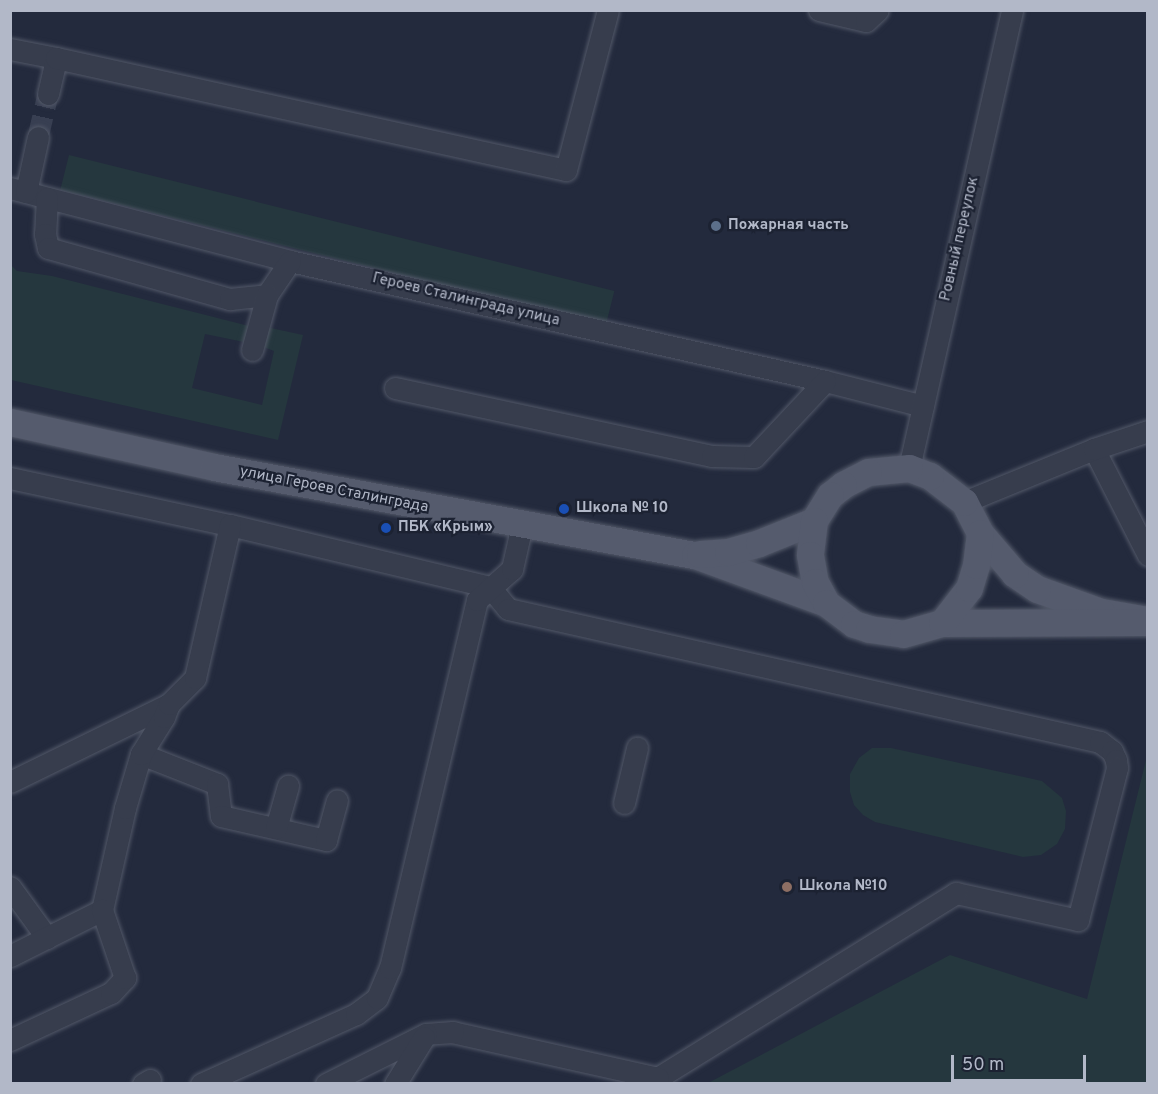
<!DOCTYPE html>
<meta charset="utf-8">
<style>
body{margin:0}
#map{position:relative;width:1158px;height:1094px;overflow:hidden;background:#232a3d;font-family:Overpass,sans-serif}
div>[style]{position:absolute}
.green>*{inset:0;background:#25373e;transform-origin:0 0}
.minor-tunnel>*{height:21px;margin-top:-10.5px;transform-origin:0;background:repeating-linear-gradient(90deg,#383f52 0 21px,transparent 0 31px)}
.roads{filter:drop-shadow(0 0 2px #525868) drop-shadow(0 0 2px #525868)}
.minor>*{height:21px;margin:-10.5px;padding:0 10.5px;transform-origin:10.5px;border-radius:10.5px;background:#373d4d}
.major>*{height:27px;margin:-13.5px;padding:0 13.5px;transform-origin:13.5px;border-radius:13.5px;background:#555b6d}
.dots>*{width:16px;height:16px;translate:-50% -50%;box-sizing:border-box;border:3px solid #1c2232;border-radius:50%}
span{translate:-50% -50%;white-space:nowrap;text-align:center;line-height:1.15;-webkit-text-stroke:4.5px #1c2232;paint-order:stroke}
.poi-label{font-size:15px;color:#b2b8c8;font-weight:700}
.left{translate:0 -50%;text-align:left}
.street-label{font-size:15px;color:#b2b8c8}
.frame{position:absolute;inset:0;border:12px solid #b2b8c8;pointer-events:none}
.scale{position:absolute;left:951px;top:1055px;width:135px;height:27px;box-sizing:border-box;border:3px solid #b2b8c8;border-top:0;padding-left:8px;font-size:18px;line-height:21px;white-space:nowrap;color:#b2b8c8;-webkit-text-stroke:4px #1c2232;paint-order:stroke}
</style>
<div id="map">
<div class="green">
<div style="left:69px;top:155px;width:562px;height:36px;rotate:14deg"></div>
<div style="clip-path:polygon(10px 264px,17px 271px,52px 276px,249px 326px,244px 342px,205px 334px,192px 388px,262px 405px,274px 351px,261px 346px,266px 327px,303px 335px,278px 440px,11px 380px)"></div>
<div style="clip-path:polygon(872px 748px,891px 748px,1042px 781px,1062px 798px,1066px 811px,1065px 829px,1057px 844px,1041px 855px,1023px 857px,875px 822px,863px 815px,854px 805px,850px 792px,850px 774px,859px 758px)"></div>
<div style="clip-path:polygon(1147px 756px,1147px 1083px,708px 1083px,950px 955px,1087px 999px)"></div>
</div>
<div class="minor-tunnel">
<div style="left:38px;top:137px;width:44px;rotate:-76.9deg"></div>
</div>
<div class="roads">
<div class="minor">
<div style="left:819px;top:10px;width:48px;rotate:13.2deg"></div>
<div style="left:866px;top:21px;width:16px;rotate:-43deg"></div>
<div style="left:10px;top:49px;width:47px;rotate:11.1deg"></div>
<div style="left:48px;top:94px;width:37px;rotate:-77deg"></div>
<div style="left:56px;top:58px;width:522px;rotate:12.39deg"></div>
<div style="left:566px;top:170px;width:165px;rotate:-75.3deg"></div>
<div style="left:10px;top:188px;width:289px;rotate:14.6deg"></div>
<div style="left:290px;top:261px;width:548px;rotate:12.64deg"></div>
<div style="left:825px;top:381px;width:101px;rotate:14.3deg"></div>
<div style="left:26px;top:192px;width:56px;rotate:-77.7deg"></div>
<div style="left:47px;top:198px;width:36px;rotate:93deg"></div>
<div style="left:45px;top:234px;width:14px;rotate:78deg"></div>
<div style="left:48px;top:248px;width:189px;rotate:15.7deg"></div>
<div style="left:230px;top:299px;width:37px;rotate:-6deg"></div>
<div style="left:267px;top:295px;width:41px;rotate:-55.9deg"></div>
<div style="left:252px;top:350px;width:57px;rotate:-74.7deg"></div>
<div style="left:395px;top:388px;width:324px;rotate:12.1deg"></div>
<div style="left:712px;top:456px;width:42px;rotate:1.4deg"></div>
<div style="left:754px;top:457px;width:104px;rotate:-46.9deg"></div>
<div style="left:1094px;top:449px;width:119px;rotate:63deg"></div>
<div style="left:909px;top:468px;width:469px;rotate:-77.3deg"></div>
<div style="left:10px;top:478px;width:225px;rotate:12.1deg"></div>
<div style="left:230px;top:525px;width:267px;rotate:13.4deg"></div>
<div style="left:490px;top:587px;width:28px;rotate:51deg"></div>
<div style="left:508px;top:609px;width:607px;rotate:12.66deg"></div>
<div style="left:1100px;top:742px;width:15px;rotate:37deg"></div>
<div style="left:1112px;top:751px;width:10px;rotate:66deg"></div>
<div style="left:1116px;top:760px;width:8px;rotate:83deg"></div>
<div style="left:1117px;top:768px;width:157px;rotate:104.4deg"></div>
<div style="left:1078px;top:920px;width:125px;rotate:-167.5deg"></div>
<div style="left:956px;top:893px;width:351px;rotate:148.2deg"></div>
<div style="left:658px;top:1078px;width:210px;rotate:-167.4deg"></div>
<div style="left:453px;top:1032px;width:27px;rotate:176deg"></div>
<div style="left:426px;top:1034px;width:112px;rotate:153.4deg"></div>
<div style="left:964px;top:502px;width:140px;rotate:-22.2deg"></div>
<div style="left:1094px;top:449px;width:57px;rotate:-18.4deg"></div>
<div style="left:141px;top:754px;width:82px;rotate:21.5deg"></div>
<div style="left:217px;top:784px;width:32px;rotate:83deg"></div>
<div style="left:221px;top:816px;width:108px;rotate:12.9deg"></div>
<div style="left:326px;top:840px;width:41px;rotate:-74.6deg"></div>
<div style="left:10px;top:782px;width:177px;rotate:-26.1deg"></div>
<div style="left:624px;top:803px;width:57px;rotate:-76.7deg"></div>
<div style="left:276px;top:828px;width:44px;rotate:-74.1deg"></div>
<div style="left:10px;top:887px;width:63px;rotate:54deg"></div>
<div style="left:10px;top:956px;width:103px;rotate:-26.6deg"></div>
<div style="left:102px;top:910px;width:105px;rotate:-77.3deg"></div>
<div style="left:125px;top:808px;width:56px;rotate:-73.5deg"></div>
<div style="left:141px;top:754px;width:44px;rotate:-58.1deg"></div>
<div style="left:164px;top:717px;width:14px;rotate:-69deg"></div>
<div style="left:169px;top:704px;width:37px;rotate:-45deg"></div>
<div style="left:195px;top:678px;width:157px;rotate:-77.1deg"></div>
<div style="left:10px;top:1040px;width:111px;rotate:-25deg"></div>
<div style="left:111px;top:993px;width:21px;rotate:-47deg"></div>
<div style="left:125px;top:978px;width:72px;rotate:-108.7deg"></div>
<div style="left:143px;top:1084px;width:8px;rotate:-30deg"></div>
<div style="left:201px;top:1084px;width:170px;rotate:-24.3deg"></div>
<div style="left:356px;top:1014px;width:26px;rotate:-37deg"></div>
<div style="left:377px;top:998px;width:33px;rotate:-67deg"></div>
<div style="left:390px;top:968px;width:378px;rotate:-76.7deg"></div>
<div style="left:477px;top:600px;width:47px;rotate:-41.5deg"></div>
<div style="left:512px;top:569px;width:45px;rotate:-77.2deg"></div>
<div style="left:395px;top:1084px;width:55px;rotate:-58.3deg"></div>
</div>
<div class="major">
<div style="left:10px;top:422px;width:209px;rotate:12.4deg"></div>
<div style="left:214px;top:467px;width:489px;rotate:10.4deg"></div>
<div style="left:695px;top:555px;width:140px;rotate:20.1deg"></div>
<div style="left:700px;top:554px;width:28px;rotate:-4deg"></div>
<div style="left:728px;top:552px;width:32px;rotate:-16deg"></div>
<div style="left:759px;top:543px;width:59px;rotate:-21.8deg"></div>
<div style="left:1148px;top:620px;width:48px;rotate:-170.3deg"></div>
<div style="left:1101px;top:612px;width:68px;rotate:-160.2deg"></div>
<div style="left:1037px;top:589px;width:27px;rotate:-146deg"></div>
<div style="left:1015px;top:574px;width:54px;rotate:-130.5deg"></div>
<div style="left:980px;top:533px;width:35px;rotate:-117deg"></div>
<div style="left:964px;top:502px;width:43px;rotate:-142.6deg"></div>
<div style="left:930px;top:476px;width:22px;rotate:-159deg"></div>
<div style="left:909px;top:468px;width:41px;rotate:174.4deg"></div>
<div style="left:868px;top:472px;width:28px;rotate:153deg"></div>
<div style="left:843px;top:485px;width:16px;rotate:142deg"></div>
<div style="left:830px;top:495px;width:31px;rotate:122deg"></div>
<div style="left:814px;top:521px;width:34px;rotate:97deg"></div>
<div style="left:810px;top:555px;width:27px;rotate:80deg"></div>
<div style="left:815px;top:582px;width:24px;rotate:62deg"></div>
<div style="left:826px;top:603px;width:35px;rotate:37deg"></div>
<div style="left:854px;top:624px;width:16px;rotate:18deg"></div>
<div style="left:869px;top:629px;width:34px;rotate:8deg"></div>
<div style="left:903px;top:634px;width:41px;rotate:-15.8deg"></div>
<div style="left:942px;top:623px;width:206px;rotate:-0.3deg"></div>
<div style="left:942px;top:623px;width:44px;rotate:-52.4deg"></div>
<div style="left:969px;top:588px;width:24px;rotate:-73deg"></div>
<div style="left:976px;top:565px;width:32px;rotate:-83deg"></div>
</div>
</div>
<div class="dots">
<div style="left:716px;top:226px;background:#5c6f8a"></div>
<div style="left:564px;top:509px;background:#1a4fb4"></div>
<div style="left:386px;top:528px;background:#1a4fb4"></div>
<div style="left:787px;top:887px;background:#8d6e63"></div>
</div>
<div class="poi-label">
<span class="left" style="left:728px;top:226px">Пожарная часть</span>
<span class="left" style="left:576px;top:509px">Школа № 10</span>
<span class="left" style="left:398px;top:528px">ПБК «Крым»</span>
<span class="left" style="left:799px;top:887px">Школа №10</span>
</div>
<div class="street-label">
<span style="left:960px;top:239px;rotate:-77deg">Ровный переулок</span>
<span style="left:466px;top:300px;rotate:13deg">Героев Сталинграда улица</span>
<span style="left:334px;top:490px;rotate:11deg">улица Героев Сталинграда</span>
</div>
<div class="frame"></div>
<div class="scale">50 m</div>
</div>
